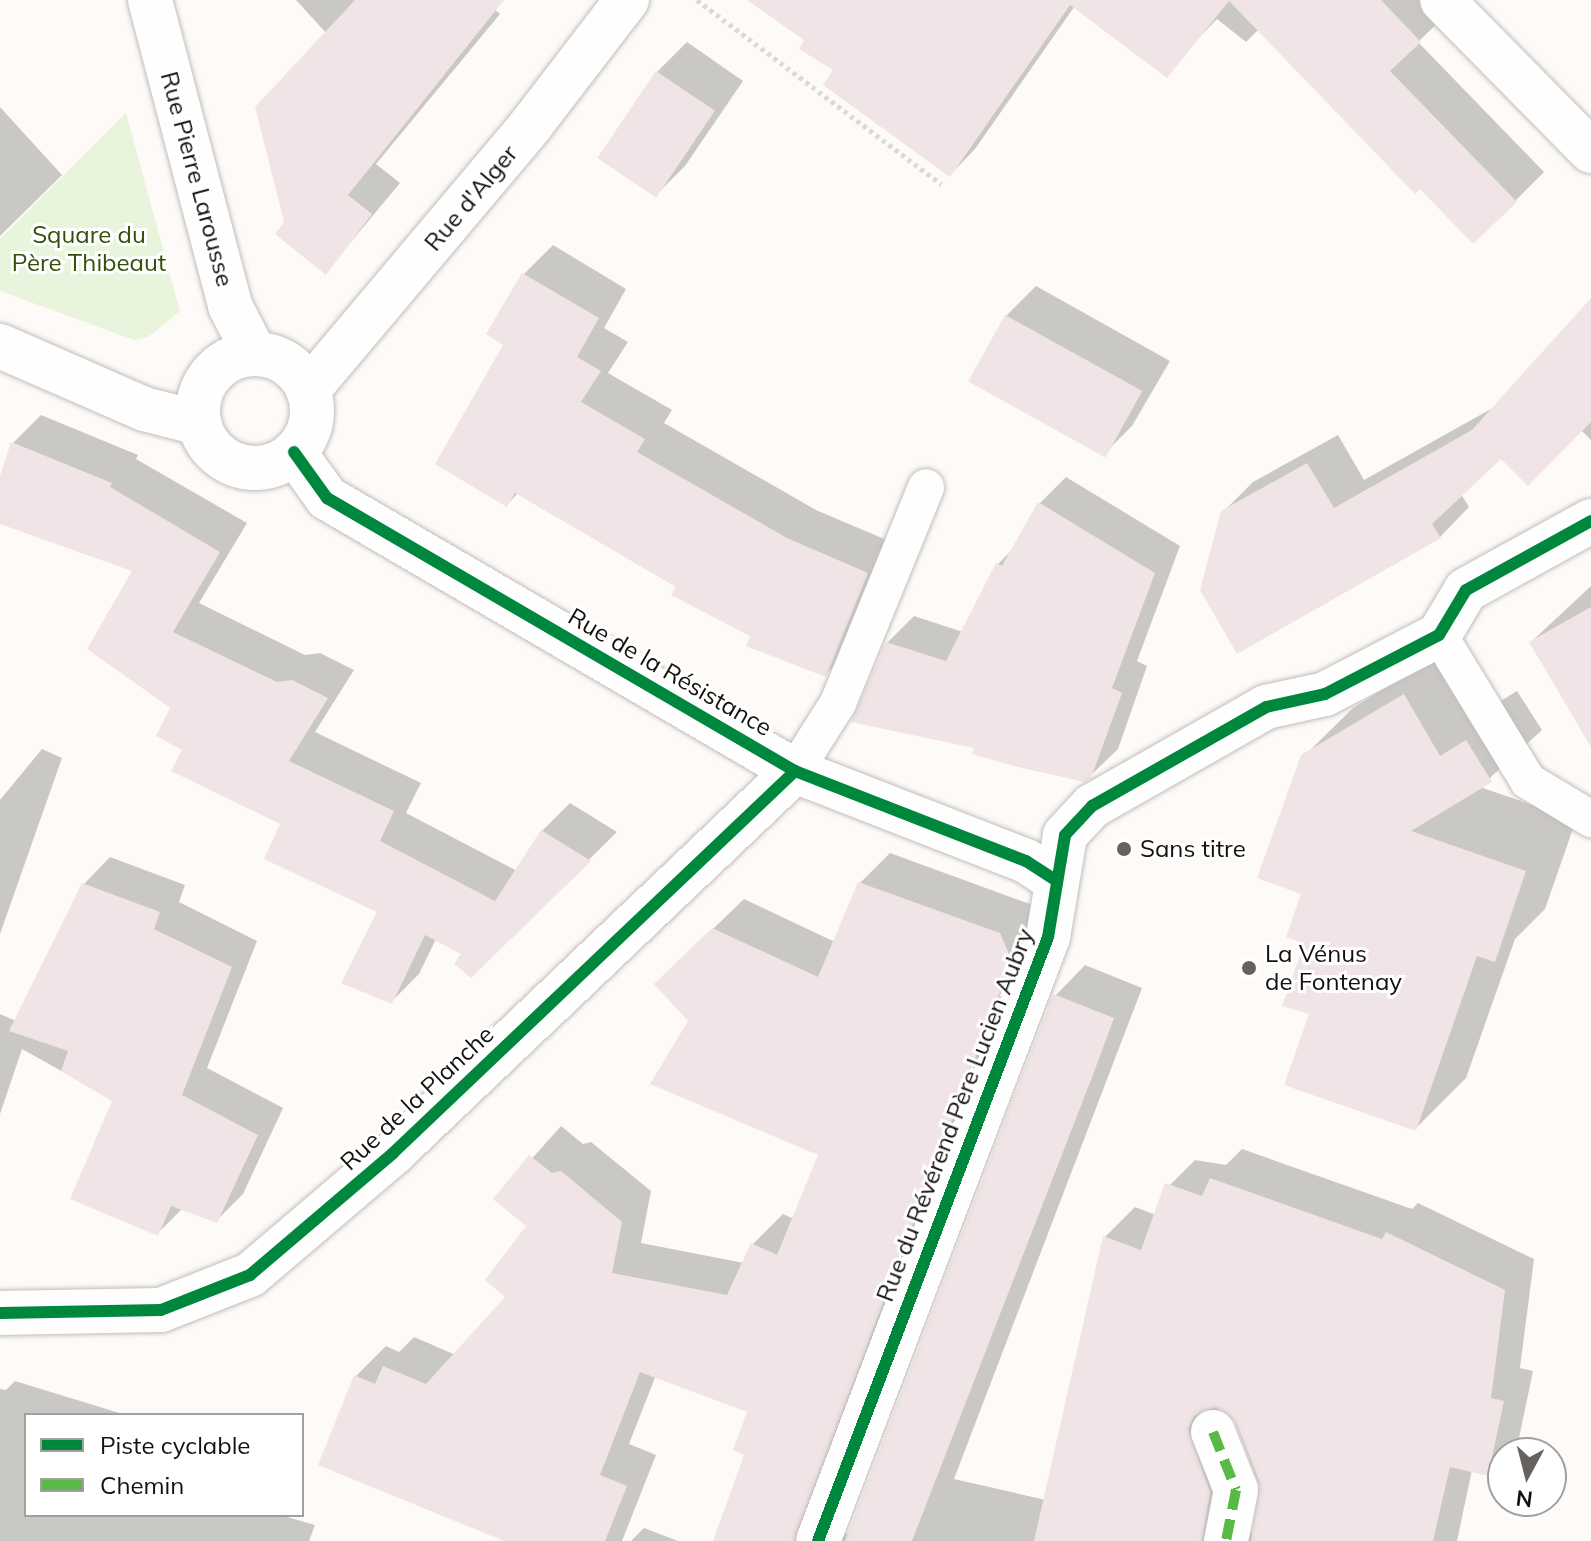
<!DOCTYPE html>
<meta charset="utf-8">
<style>
body{margin:0}
#map{position:relative;width:1591px;height:1541px;overflow:hidden;background:#fdfaf7;font-family:Mulish,sans-serif}
div>[style]{position:absolute}
.green>*{inset:0;background:#e9f4dd}
.shadow>*{inset:0;background:#0003}
.building>*{inset:0;background:#f1e4e6;transform-origin:0 0}
.path>*{height:5px;margin-top:-2.5px;transform-origin:0;background:repeating-linear-gradient(90deg,#dbdad8 0 4px,transparent 0 8px)}
.roads{filter:drop-shadow(0 0 2px #c1beba) drop-shadow(0 0 2px #c1beba)}
.lane>*{height:36px;margin:-18px;padding:0 18px;transform-origin:18px;border-radius:18px;background:#fffefe}
.street>*{height:44px;margin:-22px;padding:0 22px;transform-origin:22px;border-radius:22px;background:#fffefe}
.street>.ring{margin:-22px;padding:0;box-sizing:content-box;background:none;border:44px solid #fffefe;border-radius:50%}
.quiet>*{height:10px;margin-top:-5px;transform-origin:0;background:repeating-linear-gradient(90deg,#58b947 0 20px,transparent 0 30px)}
.cycleway>*{height:12px;margin:-6px;padding:0 6px;transform-origin:6px;border-radius:6px;background:#00873e}
.dots>*{width:22px;height:22px;translate:-50% -50%;box-sizing:border-box;border:4px solid #fff;border-radius:50%}
span{translate:-50% -50%;white-space:nowrap;text-align:center;line-height:1.15;-webkit-text-stroke:6px #fff;paint-order:stroke}
.street-label{font-size:24px;color:#14110c}
.park-label{font-size:24px;color:#315008}
.poi-label{font-size:24px;color:#14110c}
.left{translate:0 -50%;text-align:left}
.legend{position:absolute;left:24px;top:1413px;width:280px;height:104px;box-sizing:border-box;background:#fff;border:2px solid #a1a09e;margin:0;padding:10px 14px;list-style:none;font-size:24px;color:#14110c}
.legend li{display:flex;align-items:center;gap:16px;height:40px}
.legend b{width:40px;border:2px solid #a1a09e}
.north{position:absolute;left:1487px;top:1437px;width:80px;height:80px;box-sizing:border-box;background:#fff;border:2px solid #a1a09e;border-radius:50%;rotate:187deg;font-size:22px;font-weight:700;line-height:32px;text-align:center;color:#14110c}
.north::after{content:'';display:block;margin:auto;width:28px;height:36px;background:#66635e;clip-path:polygon(50% 0,100% 100%,50% 72%,0 100%)}
</style>
<div id="map">
<div class="green">
<div style="clip-path:polygon(126px 113px,180px 311px,148px 337px,134px 340px,0 291px,0 239px)"></div>
</div>
<div class="shadow">
<div style="clip-path:polygon(296px 0,504px 0,495px 10px,500px 14px,376px 164px,400px 183px,326px 272px,287px 222px,327px 34px)"></div>
<div style="clip-path:polygon(751px 0,1079px 0,975px 149px,950px 175px,807px 40px)"></div>
<div style="clip-path:polygon(1158px 0,1437px 0,1449px 12px,1418px 42px,1544px 172px,1515px 201px,1259px 29px,1246px 42px,1217px 19px,1191px 46px)"></div>
<div style="clip-path:polygon(687px 42px,743px 81px,685px 166px,656px 195px,657px 72px)"></div>
<div style="clip-path:polygon(0 107px,62px 175px,0 236px)"></div>
<div style="clip-path:polygon(553px 245px,626px 289px,604px 328px,628px 342px,608px 373px,672px 410px,664px 423px,816px 510px,896px 544px,854px 646px,826px 674px,518px 493px,507px 505px,506px 344px,489px 334px,524px 274px)"></div>
<div style="clip-path:polygon(1036px 286px,1170px 361px,1132px 426px,1102px 456px,1006px 316px)"></div>
<div style="clip-path:polygon(1591px 300px,1591px 440px,1581px 430px,1501px 456px,1461px 494px,1469px 507px,1440px 537px,1223px 512px,1253px 482px,1338px 435px,1364px 480px,1498px 405px)"></div>
<div style="clip-path:polygon(41px 415px,138px 455px,136px 459px,247px 523px,199px 603px,305px 655px,320px 653px,354px 670px,315px 732px,421px 783px,406px 813px,517px 871px,542px 831px,570px 803px,617px 832px,471px 976px,464px 953px,436px 939px,419px 974px,391px 1002px,380px 911px,283px 823px,185px 749px,135px 570px,0 522px,0 482px,13px 443px)"></div>
<div style="clip-path:polygon(1066px 477px,1180px 546px,1137px 661px,1147px 666px,1118px 749px,1090px 776px,977px 747px,887px 643px,914px 616px,963px 632px,998px 564px,1015px 547px,1039px 504px)"></div>
<div style="clip-path:polygon(1591px 586px,1591px 725px,1531px 642px)"></div>
<div style="clip-path:polygon(1456px 644px,1491px 707px,1517px 691px,1542px 730px,1480px 787px,1576px 820px,1545px 909px,1515px 939px,1466px 1078px,1415px 1129px,1311px 1013px,1301px 759px,1353px 708px)"></div>
<div style="clip-path:polygon(42px 749px,62px 758px,0 934px,0 800px)"></div>
<div style="clip-path:polygon(evenodd,890px 853px,1030px 904px,1041px 930px,829px 1527px,849px 1535px,1055px 996px,1085px 965px,1142px 988px,954px 1479px,1046px 1500px,1105px 1237px,1135px 1207px,1156px 1215px,1165px 1190px,1195px 1160px,1226px 1165px,1242px 1149px,1412px 1209px,1418px 1203px,1534px 1259px,1520px 1368px,1533px 1371px,1518px 1443px,1487px 1474px,1472px 1470px,1457px 1541px,715px 1541px,746px 1454px,750px 1411px,656px 1375px,629px 1444px,656px 1455px,622px 1541px,509px 1541px,356px 1376px,386px 1346px,399px 1352px,414px 1337px,456px 1355px,508px 1297px,529px 1226px,496px 1199px,561px 1126px,583px 1144px,591px 1142px,651px 1191px,641px 1243px,744px 1263px,753px 1244px,783px 1214px,794px 1219px,820px 1154px,691px 1020px,687px 954px,744px 899px,835px 942px,860px 883px,890px 853px,1217px 1406px,1231px 1411px,1263px 1495px,1253px 1533px,1240px 1531px,1239px 1461px,1217px 1406px)"></div>
<div style="clip-path:polygon(110px 857px,185px 885px,179px 902px,257px 941px,207px 1068px,283px 1108px,243px 1194px,216px 1221px,183px 1208px,157px 1234px,115px 1101px,22px 1049px,0 1114px,0 1014px,16px 1021px,84px 884px)"></div>
<div style="clip-path:polygon(15px 1381px,126px 1415px,26px 1415px,26px 1515px,280px 1515px,315px 1525px,309px 1541px,0 1541px,0 1389px,6px 1390px)"></div>
<div style="clip-path:polygon(644px 1528px,678px 1541px,631px 1541px)"></div>
</div>
<div class="building">
<div style="clip-path:polygon(355px 0,504px 0,348px 195px,372px 214px,326px 275px,275px 234px,284px 222px,255px 107px)"></div>
<div style="clip-path:polygon(747px 0,1381px 0,1421px 42px,1390px 71px,1517px 202px,1473px 244px,1420px 189px,1415px 194px,1229px 1px,1167px 78px,1070px 5px,950px 177px,823px 85px,833px 70px,799px 49px,804px 40px)"></div>
<div style="left:656px;top:71px;width:71px;height:105px;rotate:34deg"></div>
<div style="clip-path:polygon(522px 273px,599px 318px,577px 357px,601px 371px,581px 402px,645px 439px,637px 452px,787px 538px,868px 573px,826px 677px,746px 646px,750px 636px,671px 595px,676px 587px,515px 493px,507px 507px,435px 464px,503px 345px,486px 334px)"></div>
<div style="clip-path:polygon(1591px 298px,1591px 422px,1528px 486px,1501px 459px,1432px 524px,1441px 538px,1237px 654px,1200px 590px,1221px 511px,1307px 463px,1334px 508px,1472px 430px)"></div>
<div style="left:1005px;top:315px;width:157px;height:76px;rotate:29deg"></div>
<div style="clip-path:polygon(11px 442px,112px 483px,110px 487px,220px 552px,173px 632px,277px 682px,292px 680px,328px 698px,289px 761px,394px 811px,380px 841px,495px 901px,541px 830px,591px 861px,471px 978px,454px 964px,461px 954px,425px 935px,392px 1004px,341px 983px,377px 912px,264px 859px,280px 824px,171px 771px,182px 750px,156px 736px,170px 708px,87px 649px,132px 571px,0 524px,0 476px)"></div>
<div style="clip-path:polygon(1038px 502px,1155px 573px,1112px 688px,1122px 693px,1091px 778px,1084px 782px,1014px 766px,972px 754px,974px 748px,851px 722px,886px 642px,946px 661px,996px 563px,1002px 566px)"></div>
<div style="clip-path:polygon(1591px 607px,1591px 747px,1529px 642px)"></div>
<div style="clip-path:polygon(1404px 694px,1440px 756px,1466px 740px,1492px 782px,1411px 831px,1526px 871px,1495px 962px,1477px 956px,1416px 1131px,1284px 1085px,1309px 1014px,1282px 1006px,1304px 944px,1286px 937px,1301px 894px,1257px 878px,1301px 755px)"></div>
<div style="clip-path:polygon(858px 882px,1000px 933px,1012px 961px,794px 1541px,713px 1541px,744px 1455px,733px 1450px,747px 1412px,640px 1372px,600px 1475px,627px 1486px,605px 1541px,504px 1541px,318px 1465px,354px 1375px,375px 1384px,383px 1366px,426px 1384px,505px 1297px,485px 1280px,526px 1226px,493px 1199px,529px 1155px,552px 1173px,561px 1171px,622px 1222px,612px 1273px,727px 1295px,751px 1243px,777px 1255px,818px 1155px,650px 1084px,688px 1021px,654px 984px,712px 928px,818px 977px)"></div>
<div style="clip-path:polygon(82px 883px,160px 912px,154px 929px,232px 967px,182px 1095px,258px 1135px,217px 1223px,171px 1206px,158px 1236px,70px 1199px,112px 1101px,61px 1071px,68px 1051px,9px 1031px)"></div>
<div style="clip-path:polygon(1053px 994px,1114px 1018px,1094px 1072px,912px 1541px,845px 1541px)"></div>
<div style="clip-path:polygon(1210px 1178px,1382px 1239px,1386px 1232px,1505px 1290px,1491px 1398px,1504px 1401px,1488px 1476px,1450px 1467px,1433px 1541px,1251px 1541px,1259px 1481px,1236px 1422px,1216px 1407px,1194px 1416px,1188px 1429px,1210px 1492px,1202px 1541px,1034px 1541px,1103px 1236px,1141px 1250px,1165px 1183px,1202px 1196px)"></div>
</div>
<div class="path">
<div style="left:697px;top:0;width:306px;rotate:37deg"></div>
</div>
<div class="roads">
<div class="lane">
<div style="left:1439px;top:635px;width:171px;rotate:58.6deg"></div>
<div style="left:1528px;top:781px;width:74px;rotate:31.1deg"></div>
<div style="left:795px;top:771px;width:80px;rotate:-57.7deg"></div>
<div style="left:838px;top:703px;width:233px;rotate:-67.8deg"></div>
</div>
<div class="street">
<div style="left:150px;top:0;width:316px;rotate:75.3deg"></div>
<div style="left:230px;top:306px;width:54px;rotate:62.5deg"></div>
<div style="left:1442px;top:0;width:212px;rotate:45.4deg"></div>
<div style="left:0;top:346px;width:157px;rotate:23.6deg"></div>
<div style="left:144px;top:409px;width:57px;rotate:14.3deg"></div>
<div class="ring" style="left:198px;top:354px;width:70px;height:70px"></div>
<div style="left:308px;top:390px;width:346px;rotate:-49.9deg"></div>
<div style="left:531px;top:125px;width:158px;rotate:-52.5deg"></div>
<div style="left:294px;top:452px;width:57px;rotate:54.3deg"></div>
<div style="left:327px;top:498px;width:542px;rotate:30.26deg"></div>
<div style="left:795px;top:771px;width:248px;rotate:21.3deg"></div>
<div style="left:1026px;top:861px;width:35px;rotate:33deg"></div>
<div style="left:0;top:1313px;width:161px;rotate:-1.1deg"></div>
<div style="left:161px;top:1310px;width:96px;rotate:-21.5deg"></div>
<div style="left:250px;top:1275px;width:187px;rotate:-40.4deg"></div>
<div style="left:392px;top:1154px;width:556px;rotate:-43.54deg"></div>
<div style="left:1213px;top:1432px;width:62px;rotate:68.4deg"></div>
<div style="left:1236px;top:1490px;width:52px;rotate:101.1deg"></div>
<div style="left:818px;top:1541px;width:646px;rotate:-69.15deg"></div>
<div style="left:1048px;top:937px;width:103px;rotate:-80.5deg"></div>
<div style="left:1065px;top:835px;width:40px;rotate:-47deg"></div>
<div style="left:1092px;top:806px;width:200px;rotate:-29.6deg"></div>
<div style="left:1266px;top:707px;width:60px;rotate:-12.4deg"></div>
<div style="left:1325px;top:694px;width:128px;rotate:-27.4deg"></div>
<div style="left:1439px;top:635px;width:52px;rotate:-59deg"></div>
<div style="left:1466px;top:590px;width:143px;rotate:-28.9deg"></div>
</div>
</div>
<div class="quiet">
<div style="left:1213px;top:1432px;width:62px;rotate:68.4deg"></div>
<div style="left:1236px;top:1490px;width:52px;rotate:101.1deg"></div>
</div>
<div class="cycleway">
<div style="left:294px;top:452px;width:57px;rotate:54.3deg"></div>
<div style="left:327px;top:498px;width:542px;rotate:30.26deg"></div>
<div style="left:795px;top:771px;width:248px;rotate:21.3deg"></div>
<div style="left:1026px;top:861px;width:35px;rotate:33deg"></div>
<div style="left:0;top:1313px;width:161px;rotate:-1.1deg"></div>
<div style="left:161px;top:1310px;width:96px;rotate:-21.5deg"></div>
<div style="left:250px;top:1275px;width:187px;rotate:-40.4deg"></div>
<div style="left:392px;top:1154px;width:556px;rotate:-43.54deg"></div>
<div style="left:818px;top:1541px;width:646px;rotate:-69.15deg"></div>
<div style="left:1048px;top:937px;width:103px;rotate:-80.5deg"></div>
<div style="left:1065px;top:835px;width:40px;rotate:-47deg"></div>
<div style="left:1092px;top:806px;width:200px;rotate:-29.6deg"></div>
<div style="left:1266px;top:707px;width:60px;rotate:-12.4deg"></div>
<div style="left:1325px;top:694px;width:128px;rotate:-27.4deg"></div>
<div style="left:1439px;top:635px;width:52px;rotate:-59deg"></div>
<div style="left:1466px;top:590px;width:143px;rotate:-28.9deg"></div>
</div>
<div class="dots">
<div style="left:1124px;top:849px;background:#66635e"></div>
<div style="left:1249px;top:968px;background:#66635e"></div>
</div>
<div class="street-label">
<span style="left:197px;top:179px;rotate:75deg">Rue Pierre Larousse</span>
<span style="left:471px;top:198px;rotate:-50deg">Rue d'Alger</span>
<span style="left:670px;top:672px;rotate:30deg">Rue de la Résistance</span>
<span style="left:417px;top:1098px;rotate:-43deg">Rue de la Planche</span>
<span style="left:955px;top:1115px;rotate:-69deg">Rue du Révérend Père Lucien Aubry</span>
</div>
<div class="park-label">
<span style="left:89px;top:249px">Square du<br>Père Thibeaut</span>
</div>
<div class="poi-label">
<span class="left" style="left:1140px;top:849px">Sans titre</span>
<span class="left" style="left:1265px;top:968px">La Vénus<br>de Fontenay</span>
</div>
<ul class="legend">
<li><b style="height:10px;background:#00873e"></b>Piste cyclable</li>
<li><b style="height:10px;background:#58b947"></b>Chemin</li>
</ul>
<div class="north">N</div>
</div>
